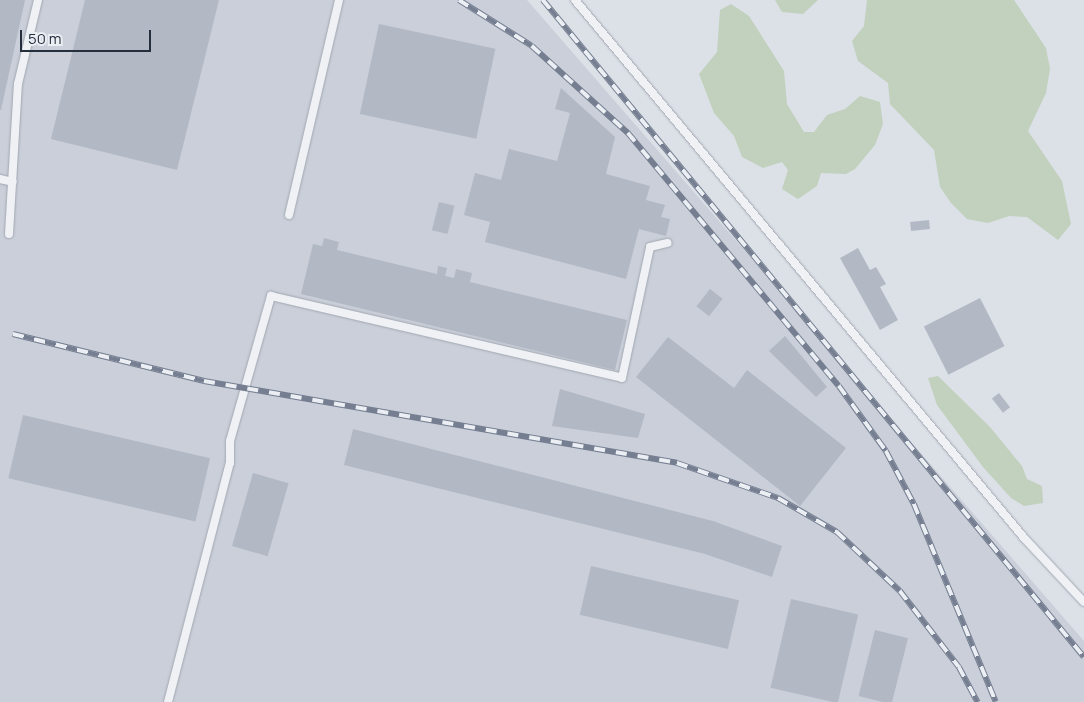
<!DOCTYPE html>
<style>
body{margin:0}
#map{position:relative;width:1084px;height:702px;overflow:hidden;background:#dce0e7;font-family:Manrope,sans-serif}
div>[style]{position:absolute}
.built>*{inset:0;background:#cacfd9}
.green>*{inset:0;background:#c1d1bd}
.building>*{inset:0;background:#b3b9c4;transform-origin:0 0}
.roads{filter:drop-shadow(0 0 1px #a1a7b1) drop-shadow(0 0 1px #a1a7b1)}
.lane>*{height:8px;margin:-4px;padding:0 4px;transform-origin:4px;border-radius:4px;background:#eff1f5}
.rail>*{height:5.5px;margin-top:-2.75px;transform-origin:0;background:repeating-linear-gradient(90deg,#ebeff4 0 11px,#757f91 0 22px);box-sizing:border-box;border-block:1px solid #757f91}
span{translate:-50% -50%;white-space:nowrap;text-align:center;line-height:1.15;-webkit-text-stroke:4px #ebeff4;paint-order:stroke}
.scale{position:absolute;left:20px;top:30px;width:131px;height:22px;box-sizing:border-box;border:2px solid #252e3d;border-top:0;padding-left:6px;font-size:15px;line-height:18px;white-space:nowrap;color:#252e3d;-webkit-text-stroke:4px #ebeff4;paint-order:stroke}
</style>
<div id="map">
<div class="built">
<div style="clip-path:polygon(0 0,527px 0,1084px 641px,1084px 702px,0 702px)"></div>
</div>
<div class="green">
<div style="clip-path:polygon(775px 0,818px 0,803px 14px,782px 12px)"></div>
<div style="clip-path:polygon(867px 0,1014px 0,1046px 48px,1050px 69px,1046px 93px,1028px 131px,1062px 181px,1071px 224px,1058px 240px,1027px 217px,1009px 216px,988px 223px,967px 219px,951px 203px,940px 187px,934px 150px,890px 104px,888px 83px,858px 61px,852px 41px,864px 26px)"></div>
<div style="clip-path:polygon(731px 4px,749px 16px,784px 71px,787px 104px,804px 132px,814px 132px,827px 115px,845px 109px,860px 96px,880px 102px,883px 124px,875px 145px,855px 169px,846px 174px,821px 173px,817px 186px,798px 199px,782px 189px,788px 170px,782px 162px,763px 168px,742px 157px,734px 136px,714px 113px,699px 74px,717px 52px,720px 10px)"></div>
<div style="clip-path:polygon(938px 376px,990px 427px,1022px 466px,1027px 479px,1042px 486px,1043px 503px,1024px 506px,1011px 498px,983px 467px,937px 405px,928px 378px)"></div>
</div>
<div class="building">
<div style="clip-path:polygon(0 0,25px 0,1px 110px,0 110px)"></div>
<div style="clip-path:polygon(85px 0,219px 0,177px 170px,51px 139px)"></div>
<div style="left:379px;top:24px;width:119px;height:92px;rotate:12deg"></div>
<div style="clip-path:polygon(561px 88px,615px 137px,606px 174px,650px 186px,646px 200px,665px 205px,661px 217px,670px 219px,666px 236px,639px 229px,626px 279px,485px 242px,490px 222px,464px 215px,475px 173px,501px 180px,509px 149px,557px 161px,570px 113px,555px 109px)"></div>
<div style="left:439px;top:202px;width:16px;height:29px;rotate:14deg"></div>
<div style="left:929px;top:220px;width:9px;height:19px;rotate:84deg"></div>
<div style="clip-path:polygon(324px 238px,339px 242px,337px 250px,437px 274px,438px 266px,447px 268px,445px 276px,454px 278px,456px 269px,472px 273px,470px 282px,627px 320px,615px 370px,301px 294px,313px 244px,322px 246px)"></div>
<div style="clip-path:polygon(858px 248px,870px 270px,876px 267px,886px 284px,880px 287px,898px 320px,880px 330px,840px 258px)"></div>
<div style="left:710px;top:289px;width:16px;height:22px;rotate:38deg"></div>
<div style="left:980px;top:298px;width:54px;height:63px;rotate:63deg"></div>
<div style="clip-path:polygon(785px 336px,827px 387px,816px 397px,769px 351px)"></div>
<div style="clip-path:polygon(668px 337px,734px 388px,747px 370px,846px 448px,800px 506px,636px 377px)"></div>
<div style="clip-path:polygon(560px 389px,645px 414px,638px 438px,552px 426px)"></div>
<div style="left:999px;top:393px;width:18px;height:9px;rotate:52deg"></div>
<div style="left:23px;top:415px;width:192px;height:65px;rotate:13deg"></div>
<div style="clip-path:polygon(353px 429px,713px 521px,782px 546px,772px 577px,705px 554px,344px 465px)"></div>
<div style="left:253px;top:473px;width:37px;height:76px;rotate:16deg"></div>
<div style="left:591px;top:566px;width:152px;height:50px;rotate:13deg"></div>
<div style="left:791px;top:599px;width:69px;height:91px;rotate:13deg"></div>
<div style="left:875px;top:630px;width:34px;height:68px;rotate:14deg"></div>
</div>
<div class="roads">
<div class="lane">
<div style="left:575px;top:0;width:702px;rotate:50.14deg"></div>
<div style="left:1025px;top:539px;width:86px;rotate:46.9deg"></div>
<div style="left:0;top:179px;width:13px;rotate:13deg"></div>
<div style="left:289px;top:215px;width:221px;rotate:-76.9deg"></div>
<div style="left:9px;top:234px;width:150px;rotate:-86.6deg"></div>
<div style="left:18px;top:84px;width:86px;rotate:-76.6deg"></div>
<div style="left:168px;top:702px;width:247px;rotate:-75.5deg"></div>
<div style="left:230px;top:463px;width:22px;rotate:-90deg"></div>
<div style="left:230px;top:441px;width:151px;rotate:-74.2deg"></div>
<div style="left:271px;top:296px;width:360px;rotate:13.1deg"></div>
<div style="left:622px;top:378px;width:134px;rotate:-77.9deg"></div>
<div style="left:650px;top:247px;width:18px;rotate:-13deg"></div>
</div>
</div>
<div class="rail">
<div style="left:459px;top:0;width:86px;rotate:32.2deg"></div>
<div style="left:532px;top:46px;width:130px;rotate:42.2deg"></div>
<div style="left:628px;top:133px;width:329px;rotate:50.2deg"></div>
<div style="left:839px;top:386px;width:80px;rotate:54.1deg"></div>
<div style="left:886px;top:451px;width:60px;rotate:62.2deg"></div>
<div style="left:914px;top:504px;width:214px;rotate:67.5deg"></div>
<div style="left:543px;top:0;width:851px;rotate:50.53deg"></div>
<div style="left:13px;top:334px;width:197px;rotate:13.8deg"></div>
<div style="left:204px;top:381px;width:480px;rotate:9.8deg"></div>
<div style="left:677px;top:463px;width:107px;rotate:19.1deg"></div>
<div style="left:778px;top:498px;width:68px;rotate:30deg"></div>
<div style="left:837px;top:532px;width:86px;rotate:43.1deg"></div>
<div style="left:900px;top:591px;width:96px;rotate:52.2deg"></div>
<div style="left:959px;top:667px;width:40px;rotate:62deg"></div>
</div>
<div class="scale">50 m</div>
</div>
